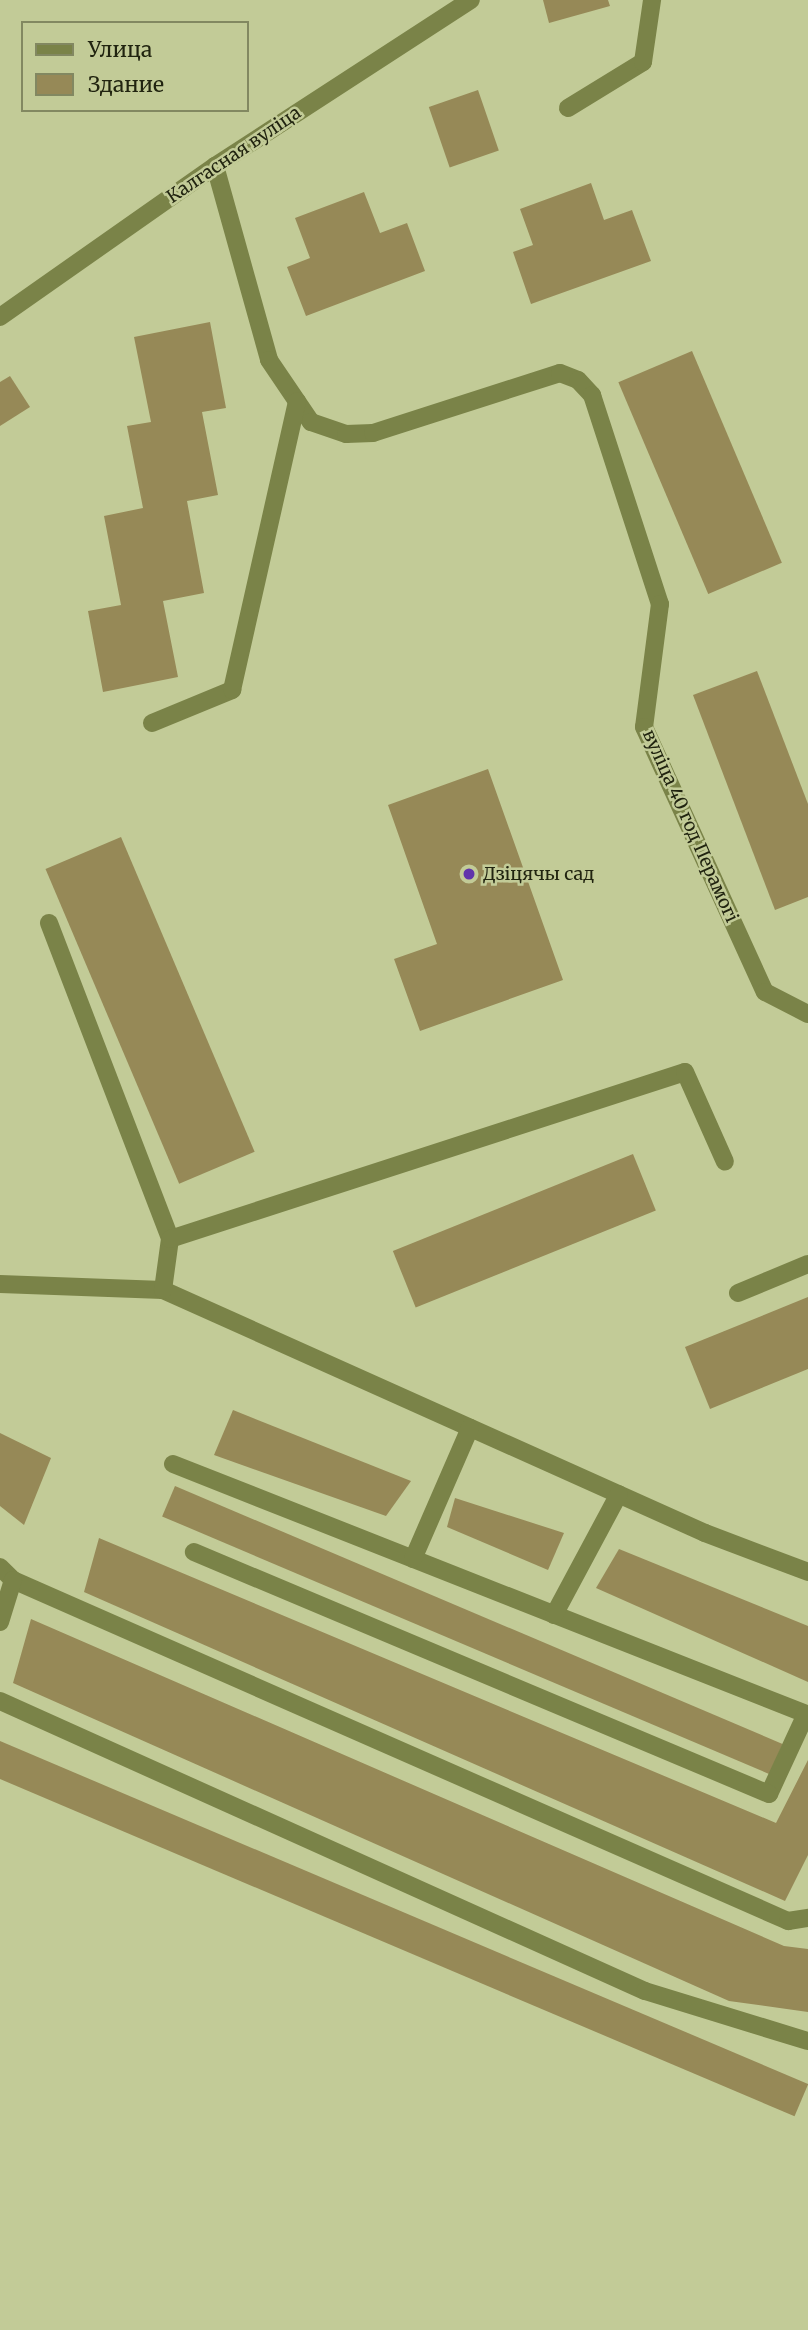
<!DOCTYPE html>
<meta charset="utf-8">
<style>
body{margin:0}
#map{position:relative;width:808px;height:2330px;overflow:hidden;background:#c2cb97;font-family:Merriweather,serif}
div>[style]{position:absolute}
.building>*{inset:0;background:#968957;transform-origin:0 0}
.minor>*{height:18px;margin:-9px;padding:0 9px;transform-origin:9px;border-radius:9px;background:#7a8348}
.dots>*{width:19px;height:19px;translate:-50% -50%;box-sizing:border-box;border:4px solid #c2cb97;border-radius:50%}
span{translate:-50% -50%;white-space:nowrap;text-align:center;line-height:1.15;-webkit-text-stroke:5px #c2cb97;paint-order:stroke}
.street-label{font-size:18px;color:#212410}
.poi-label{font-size:18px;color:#212410}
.left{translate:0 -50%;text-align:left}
.legend{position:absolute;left:21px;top:21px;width:228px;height:91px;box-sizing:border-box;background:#c2cb97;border:2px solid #828861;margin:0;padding:9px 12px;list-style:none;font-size:21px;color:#212410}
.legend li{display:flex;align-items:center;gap:14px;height:35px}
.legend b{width:35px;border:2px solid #828861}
</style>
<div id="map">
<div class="building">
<div style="clip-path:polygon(543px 0,608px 0,610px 6px,549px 23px)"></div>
<div style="left:478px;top:90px;width:64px;height:52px;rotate:71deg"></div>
<div style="clip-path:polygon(591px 183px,604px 220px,632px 210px,651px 261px,531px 304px,513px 252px,533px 245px,520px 209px)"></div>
<div style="clip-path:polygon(364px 192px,380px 233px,407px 223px,425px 271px,306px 316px,287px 267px,310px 258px,295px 218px)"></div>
<div style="clip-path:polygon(210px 322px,226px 408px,202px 412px,218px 495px,187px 501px,204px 593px,163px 601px,178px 677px,103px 692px,88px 611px,121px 605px,104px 516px,143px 508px,127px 426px,151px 422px,134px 337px)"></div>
<div style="left:692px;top:351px;width:230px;height:80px;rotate:67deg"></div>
<div style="clip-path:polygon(10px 376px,30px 407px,0 426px,0 382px)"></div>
<div style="clip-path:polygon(757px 671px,808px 804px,808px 897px,775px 910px,693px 695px)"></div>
<div style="clip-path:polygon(488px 769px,563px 980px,420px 1031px,394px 959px,437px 944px,388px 805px)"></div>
<div style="left:121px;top:837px;width:342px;height:82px;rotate:67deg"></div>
<div style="left:633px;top:1154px;width:61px;height:259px;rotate:68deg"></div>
<div style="clip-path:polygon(808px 1297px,808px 1369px,710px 1409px,685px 1347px)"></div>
<div style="clip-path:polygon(233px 1410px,411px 1481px,386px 1516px,214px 1455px)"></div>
<div style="clip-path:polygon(0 1433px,51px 1458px,24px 1525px,0 1506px)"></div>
<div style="left:175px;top:1486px;width:660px;height:33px;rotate:23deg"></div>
<div style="clip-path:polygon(455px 1498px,564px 1533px,548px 1570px,447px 1527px)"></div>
<div style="clip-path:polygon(99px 1538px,776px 1823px,808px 1760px,808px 1855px,785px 1901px,84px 1592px)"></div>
<div style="clip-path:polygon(619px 1549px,808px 1626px,808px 1682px,596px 1588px)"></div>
<div style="clip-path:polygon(31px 1619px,784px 1946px,808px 1949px,808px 2012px,729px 2001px,13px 1683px)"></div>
<div style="left:0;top:1741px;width:878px;height:35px;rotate:23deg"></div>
</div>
<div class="minor">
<div style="left:568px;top:108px;width:88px;rotate:-31.5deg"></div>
<div style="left:643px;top:62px;width:63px;rotate:-81.7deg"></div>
<div style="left:215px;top:166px;width:201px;rotate:74.4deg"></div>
<div style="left:269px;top:360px;width:75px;rotate:55.9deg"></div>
<div style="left:311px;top:422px;width:37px;rotate:19deg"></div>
<div style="left:346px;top:434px;width:27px;rotate:-2deg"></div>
<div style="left:373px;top:433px;width:196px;rotate:-17.8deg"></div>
<div style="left:560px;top:373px;width:19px;rotate:21deg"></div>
<div style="left:578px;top:380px;width:21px;rotate:47deg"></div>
<div style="left:592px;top:395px;width:220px;rotate:72deg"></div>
<div style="left:660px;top:604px;width:124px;rotate:97.4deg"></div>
<div style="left:644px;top:727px;width:291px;rotate:65.5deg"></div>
<div style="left:765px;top:992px;width:48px;rotate:27.1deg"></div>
<div style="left:0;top:317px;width:263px;rotate:-35.1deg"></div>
<div style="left:215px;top:166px;width:305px;rotate:-33deg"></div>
<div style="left:152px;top:723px;width:87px;rotate:-22.4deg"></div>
<div style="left:232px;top:690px;width:296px;rotate:-77.3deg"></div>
<div style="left:49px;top:923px;width:338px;rotate:69deg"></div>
<div style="left:0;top:1284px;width:163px;rotate:2.1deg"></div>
<div style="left:163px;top:1290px;width:594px;rotate:24.15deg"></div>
<div style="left:705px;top:1533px;width:110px;rotate:20.7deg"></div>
<div style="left:163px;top:1290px;width:51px;rotate:-82.2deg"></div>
<div style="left:170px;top:1239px;width:541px;rotate:-17.97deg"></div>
<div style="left:685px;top:1072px;width:98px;rotate:66deg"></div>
<div style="left:738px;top:1293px;width:76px;rotate:-22.5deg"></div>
<div style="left:173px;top:1464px;width:681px;rotate:21.55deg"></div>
<div style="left:806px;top:1714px;width:88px;rotate:114.8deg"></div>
<div style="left:769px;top:1794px;width:624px;rotate:-157.18deg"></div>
<div style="left:413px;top:1559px;width:143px;rotate:-66.5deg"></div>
<div style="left:0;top:1567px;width:18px;rotate:45deg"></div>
<div style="left:13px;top:1580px;width:847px;rotate:23.75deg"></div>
<div style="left:788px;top:1921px;width:20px;rotate:-9deg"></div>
<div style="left:554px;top:1615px;width:137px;rotate:-61.8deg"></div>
<div style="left:0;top:1622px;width:44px;rotate:-72.8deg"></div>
<div style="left:0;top:1701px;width:707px;rotate:24.21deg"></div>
<div style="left:645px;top:1991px;width:170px;rotate:17.1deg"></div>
</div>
<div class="dots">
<div style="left:469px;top:874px;background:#6134ab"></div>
</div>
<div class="street-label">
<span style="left:234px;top:155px;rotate:-34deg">Калгасная вуліца</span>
<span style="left:690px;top:826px;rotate:66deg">вуліца 40 год Перамогі</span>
</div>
<div class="poi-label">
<span class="left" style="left:483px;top:874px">Дзіцячы сад</span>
</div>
<ul class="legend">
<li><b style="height:9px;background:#7a8348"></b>Улица</li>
<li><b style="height:19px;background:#968957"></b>Здание</li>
</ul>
</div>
